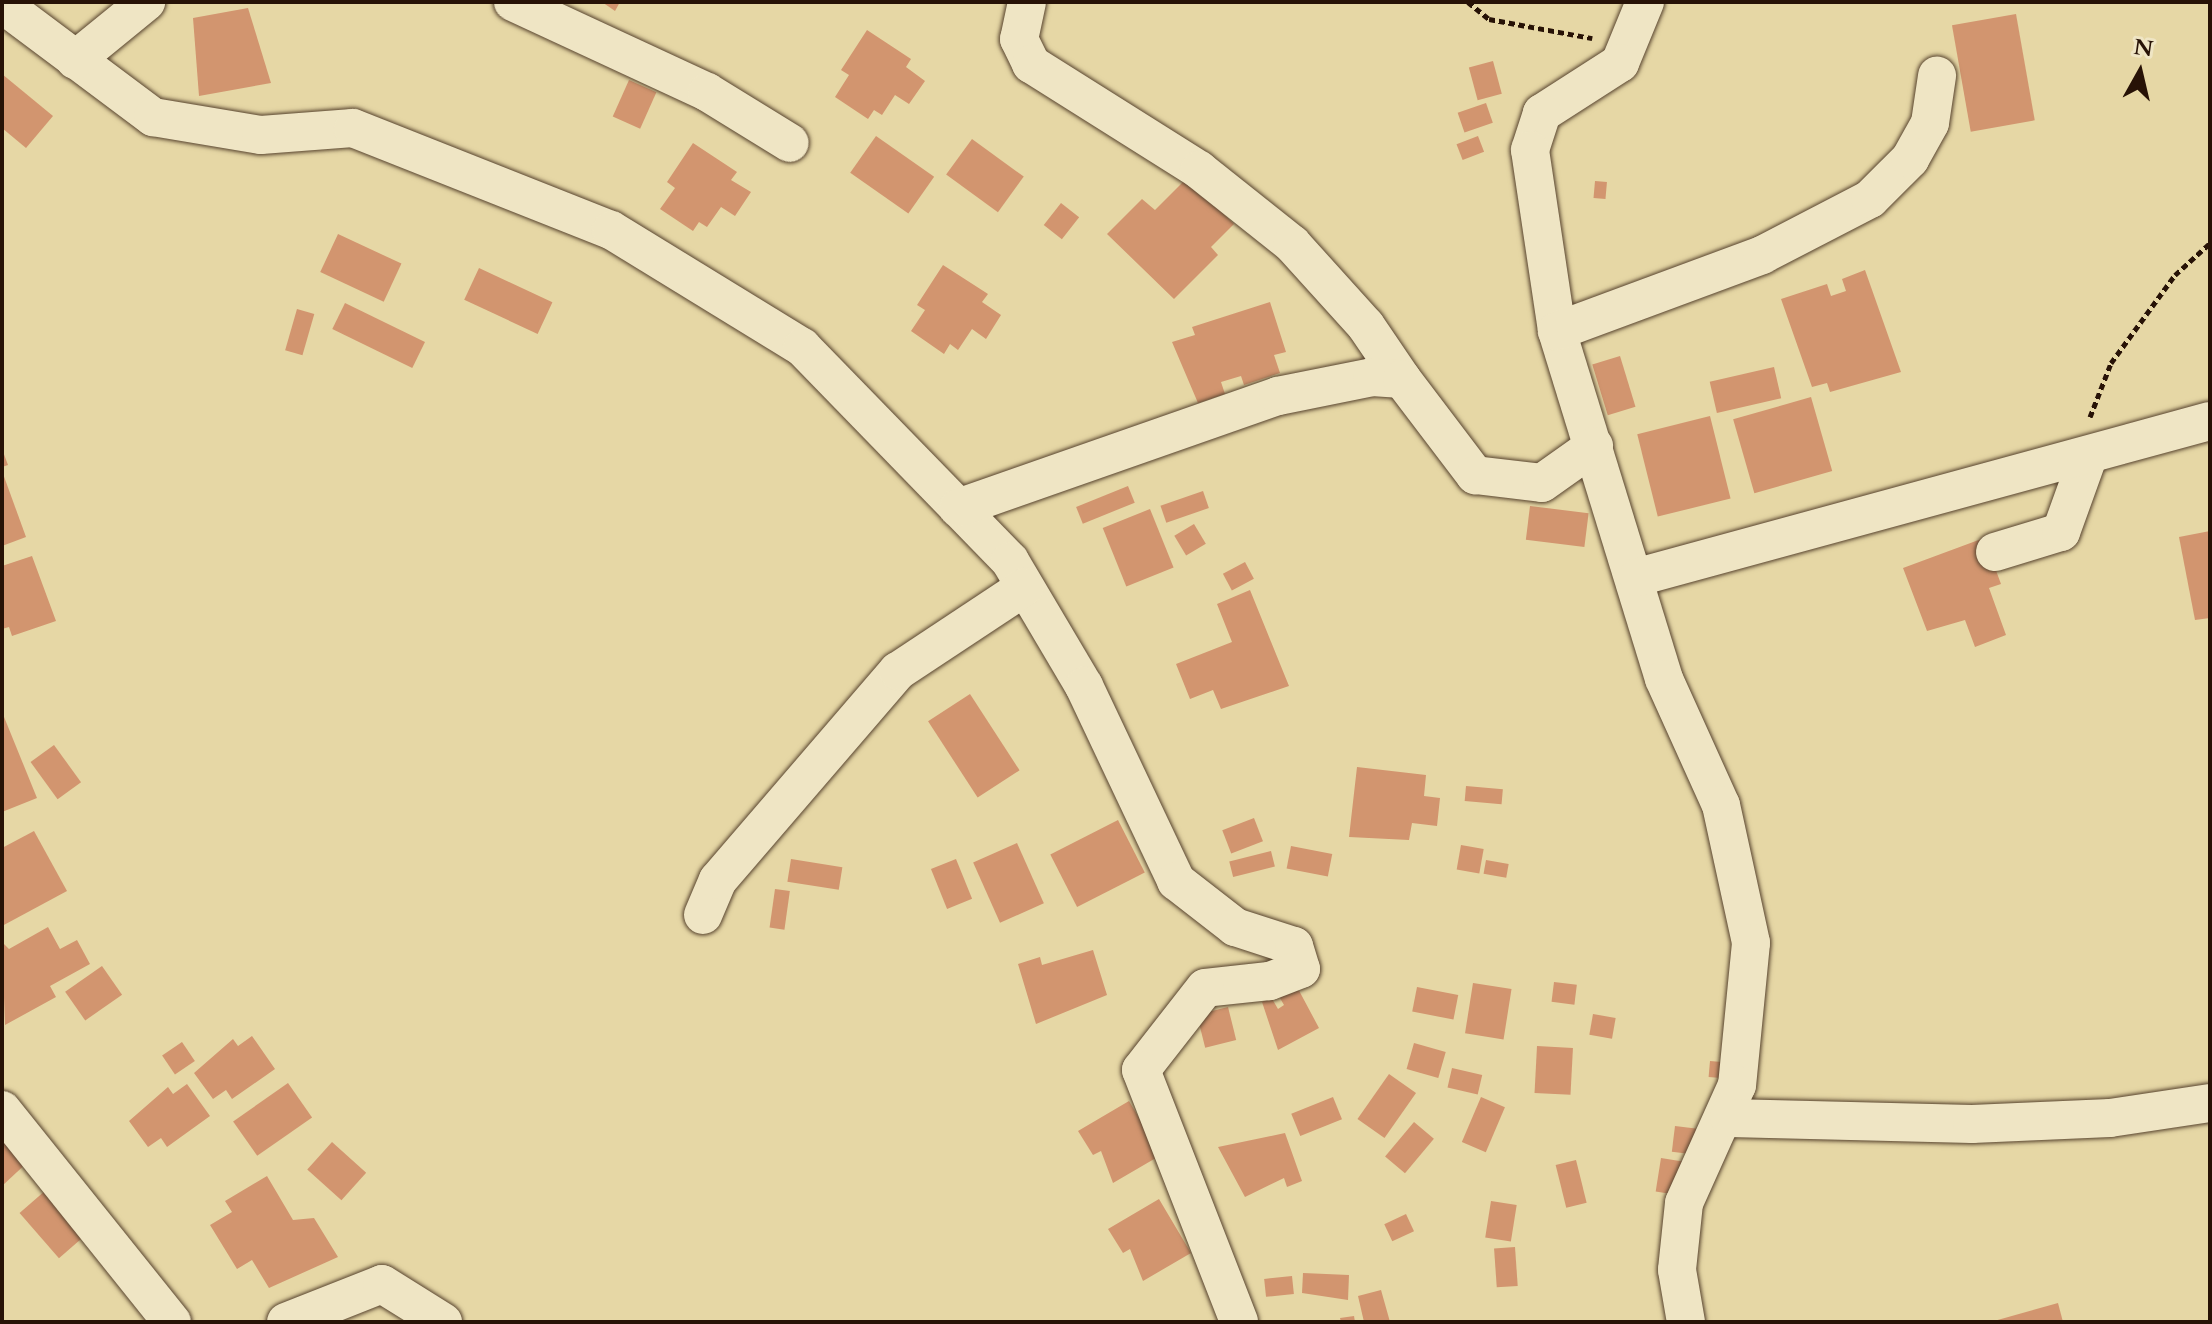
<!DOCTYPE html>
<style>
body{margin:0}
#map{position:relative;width:2212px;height:1324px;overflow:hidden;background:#e6d7a5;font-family:Cardo,serif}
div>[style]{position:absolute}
.building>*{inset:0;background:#d2956f;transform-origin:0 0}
.path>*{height:5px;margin-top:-2.5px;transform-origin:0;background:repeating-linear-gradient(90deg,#271206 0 6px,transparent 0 10px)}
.roads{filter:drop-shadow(0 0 2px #57432e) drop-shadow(0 0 2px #57432e)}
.minor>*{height:38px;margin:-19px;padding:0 19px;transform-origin:19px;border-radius:19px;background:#efe5c4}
span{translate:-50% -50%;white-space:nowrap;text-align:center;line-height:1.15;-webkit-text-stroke:6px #efe5c4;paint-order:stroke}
.frame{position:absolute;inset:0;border:4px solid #271206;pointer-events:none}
.north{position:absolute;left:2100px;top:32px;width:80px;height:80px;-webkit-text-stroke:6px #efe5c4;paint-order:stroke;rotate:8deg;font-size:22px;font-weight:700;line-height:32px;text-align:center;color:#271206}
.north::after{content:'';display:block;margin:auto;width:28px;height:36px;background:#271206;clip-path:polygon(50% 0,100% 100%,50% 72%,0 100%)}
</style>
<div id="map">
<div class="building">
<div style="clip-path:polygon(602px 2px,620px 2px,615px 11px)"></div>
<div style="clip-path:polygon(248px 8px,271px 83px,199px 96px,193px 18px)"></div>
<div style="left:2016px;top:14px;width:108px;height:65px;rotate:80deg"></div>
<div style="clip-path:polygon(867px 30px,911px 59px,906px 67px,925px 81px,909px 104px,895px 95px,882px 115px,874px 110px,868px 119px,835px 97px,849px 75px,841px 70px)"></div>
<div style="left:1493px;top:61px;width:34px;height:25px;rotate:75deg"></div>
<div style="clip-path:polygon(2px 74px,53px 116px,26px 148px,2px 128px)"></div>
<div style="left:629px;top:80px;width:30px;height:40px;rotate:24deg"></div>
<div style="left:1486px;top:103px;width:21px;height:30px;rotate:71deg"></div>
<div style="left:876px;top:136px;width:71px;height:45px;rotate:35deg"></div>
<div style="left:1478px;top:136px;width:17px;height:23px;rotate:69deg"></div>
<div style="left:972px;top:139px;width:64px;height:44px;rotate:36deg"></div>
<div style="clip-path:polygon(693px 143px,737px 172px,731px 180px,751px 192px,735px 216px,721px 207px,707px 227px,699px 222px,693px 231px,660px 209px,675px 188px,667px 182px)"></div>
<div style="clip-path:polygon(1187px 178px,1234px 224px,1211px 247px,1218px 255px,1174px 299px,1107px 234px,1142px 199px,1155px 210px)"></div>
<div style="left:1595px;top:181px;width:12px;height:17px;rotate:5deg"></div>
<div style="left:1061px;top:203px;width:23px;height:28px;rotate:38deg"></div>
<div style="left:338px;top:234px;width:70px;height:42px;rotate:25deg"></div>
<div style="clip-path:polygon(943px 265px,988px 294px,982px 302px,1001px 315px,986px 339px,972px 329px,958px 350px,950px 344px,944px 354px,911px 331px,925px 310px,917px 305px)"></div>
<div style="left:479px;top:268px;width:81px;height:35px;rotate:25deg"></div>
<div style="clip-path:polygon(1865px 270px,1901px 372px,1830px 392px,1827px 383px,1812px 387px,1781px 299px,1827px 284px,1831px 296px,1846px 291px,1842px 279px)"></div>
<div style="clip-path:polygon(1270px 302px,1286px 352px,1274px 355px,1280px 373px,1244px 385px,1241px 376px,1221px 382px,1225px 394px,1198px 403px,1172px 342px,1195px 335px,1192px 327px)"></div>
<div style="left:345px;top:303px;width:89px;height:29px;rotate:26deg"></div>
<div style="left:297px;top:309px;width:18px;height:43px;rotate:16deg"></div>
<div style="left:1620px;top:356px;width:53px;height:29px;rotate:73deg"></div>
<div style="left:1774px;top:367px;width:32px;height:66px;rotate:77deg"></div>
<div style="left:1811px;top:397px;width:77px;height:81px;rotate:74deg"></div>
<div style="left:1710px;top:416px;width:85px;height:75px;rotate:76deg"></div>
<div style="clip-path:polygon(2px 449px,8px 465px,2px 467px)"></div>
<div style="clip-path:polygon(2px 471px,26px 537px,2px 546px)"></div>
<div style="left:1128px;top:486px;width:18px;height:56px;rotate:68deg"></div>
<div style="left:1203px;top:491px;width:18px;height:45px;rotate:71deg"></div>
<div style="left:1530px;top:506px;width:59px;height:34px;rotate:7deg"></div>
<div style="left:1150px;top:509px;width:63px;height:51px;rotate:68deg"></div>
<div style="left:1194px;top:524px;width:23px;height:23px;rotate:59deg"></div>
<div style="clip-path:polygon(2210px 531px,2210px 618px,2195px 620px,2179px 537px)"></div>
<div style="clip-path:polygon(1984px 538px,2001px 584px,1989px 588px,2006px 635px,1975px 647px,1965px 620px,1927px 631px,1903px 568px)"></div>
<div style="clip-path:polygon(32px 556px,56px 621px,12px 636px,9px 627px,2px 629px,2px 566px)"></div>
<div style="left:1245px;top:562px;width:19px;height:25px;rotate:62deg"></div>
<div style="clip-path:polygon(1250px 590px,1289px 686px,1221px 709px,1213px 690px,1190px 699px,1176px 664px,1232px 642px,1217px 604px)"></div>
<div style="left:970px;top:694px;width:91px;height:50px;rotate:57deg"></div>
<div style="clip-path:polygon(2px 712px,37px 798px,2px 812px)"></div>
<div style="left:54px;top:745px;width:46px;height:29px;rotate:54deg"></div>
<div style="clip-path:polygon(1357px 767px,1426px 775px,1424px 796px,1440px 798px,1437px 826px,1412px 823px,1409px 840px,1349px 837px)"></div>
<div style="left:1466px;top:786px;width:37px;height:15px;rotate:5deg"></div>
<div style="left:1254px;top:818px;width:25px;height:34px;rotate:69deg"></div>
<div style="left:1118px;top:820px;width:59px;height:76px;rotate:63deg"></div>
<div style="clip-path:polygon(34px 831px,67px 891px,2px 926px,2px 848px)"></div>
<div style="left:1017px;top:843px;width:66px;height:48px;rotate:66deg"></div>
<div style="left:1461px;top:845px;width:23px;height:25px;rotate:10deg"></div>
<div style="left:1291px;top:846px;width:42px;height:23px;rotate:11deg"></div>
<div style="left:1271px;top:851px;width:16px;height:43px;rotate:76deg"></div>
<div style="left:791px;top:859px;width:52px;height:23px;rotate:9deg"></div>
<div style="left:956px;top:859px;width:43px;height:27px;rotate:68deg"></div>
<div style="left:1486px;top:860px;width:23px;height:14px;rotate:10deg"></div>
<div style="left:775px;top:889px;width:15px;height:39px;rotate:8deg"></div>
<div style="clip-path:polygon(48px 927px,60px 949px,77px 940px,90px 964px,50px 986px,56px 997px,5px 1025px,2px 942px,9px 949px)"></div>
<div style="clip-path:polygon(1093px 950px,1107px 995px,1036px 1024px,1018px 964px,1040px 957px,1042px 965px)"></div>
<div style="left:102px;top:966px;width:35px;height:45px;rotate:55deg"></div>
<div style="left:1554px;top:982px;width:23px;height:20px;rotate:7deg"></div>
<div style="clip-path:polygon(1295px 983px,1319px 1028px,1278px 1050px,1262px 1002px,1271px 997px,1278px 1009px,1284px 1005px,1277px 993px)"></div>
<div style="left:1473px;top:983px;width:39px;height:51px;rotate:9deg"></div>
<div style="left:1417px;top:987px;width:42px;height:25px;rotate:11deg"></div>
<div style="left:1228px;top:1007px;width:34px;height:32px;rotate:76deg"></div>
<div style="left:1593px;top:1014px;width:23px;height:21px;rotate:10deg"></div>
<div style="clip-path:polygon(252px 1036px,275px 1069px,232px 1099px,226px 1090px,213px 1099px,194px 1073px,233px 1039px,238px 1046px)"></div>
<div style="left:182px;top:1042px;width:23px;height:24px;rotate:56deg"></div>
<div style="left:1414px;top:1043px;width:33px;height:27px;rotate:16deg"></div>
<div style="left:1537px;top:1046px;width:36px;height:47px;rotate:3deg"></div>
<div style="left:1710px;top:1061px;width:21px;height:16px;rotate:5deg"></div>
<div style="left:1452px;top:1068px;width:31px;height:20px;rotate:13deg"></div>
<div style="left:1389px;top:1074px;width:33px;height:55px;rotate:35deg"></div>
<div style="left:288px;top:1083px;width:42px;height:67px;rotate:55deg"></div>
<div style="clip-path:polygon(187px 1084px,210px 1116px,167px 1147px,161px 1138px,148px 1147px,129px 1121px,168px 1087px,173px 1094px)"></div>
<div style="left:1333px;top:1097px;width:24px;height:45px;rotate:68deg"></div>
<div style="left:1481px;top:1097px;width:26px;height:49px;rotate:23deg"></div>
<div style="clip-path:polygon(1129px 1101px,1161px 1155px,1113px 1183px,1101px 1151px,1093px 1155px,1078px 1131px)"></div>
<div style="left:1414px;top:1122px;width:26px;height:45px;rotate:40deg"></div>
<div style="left:1675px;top:1126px;width:31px;height:26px;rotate:7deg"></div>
<div style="clip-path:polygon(2px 1129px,31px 1159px,2px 1186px)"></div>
<div style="clip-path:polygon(1285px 1133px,1302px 1181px,1287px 1187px,1284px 1178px,1245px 1197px,1218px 1147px)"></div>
<div style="left:332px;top:1142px;width:46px;height:37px;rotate:42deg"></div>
<div style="left:1661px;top:1158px;width:36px;height:34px;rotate:9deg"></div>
<div style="left:1576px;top:1160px;width:44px;height:21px;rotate:76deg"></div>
<div style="clip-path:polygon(267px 1176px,293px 1220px,314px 1218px,338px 1257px,269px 1288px,252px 1260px,237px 1269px,210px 1225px,232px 1212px,225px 1201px)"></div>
<div style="left:46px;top:1190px;width:60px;height:35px;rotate:49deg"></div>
<div style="clip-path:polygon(1159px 1199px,1191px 1253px,1143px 1281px,1130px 1249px,1123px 1253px,1108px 1229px)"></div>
<div style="left:1491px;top:1201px;width:26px;height:37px;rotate:9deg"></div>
<div style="left:1406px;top:1214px;width:19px;height:24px;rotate:65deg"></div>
<div style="left:1515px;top:1247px;width:39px;height:21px;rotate:86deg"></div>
<div style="clip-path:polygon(1303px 1273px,1349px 1275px,1348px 1300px,1302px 1293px)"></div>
<div style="left:1292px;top:1276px;width:18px;height:28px;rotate:84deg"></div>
<div style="clip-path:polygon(1381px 1290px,1390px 1322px,1364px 1322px,1358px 1296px)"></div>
<div style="clip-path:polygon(2058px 1303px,2063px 1322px,1994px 1322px,1994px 1321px)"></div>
<div style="clip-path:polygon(1354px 1316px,1355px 1322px,1341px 1322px,1340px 1318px)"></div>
</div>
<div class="path">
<div style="left:1468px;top:2px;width:27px;rotate:39deg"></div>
<div style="left:1489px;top:19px;width:105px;rotate:10.5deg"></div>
<div style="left:2090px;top:417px;width:58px;rotate:-68.7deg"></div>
<div style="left:2111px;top:363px;width:109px;rotate:-54deg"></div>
<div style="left:2175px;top:275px;width:47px;rotate:-42.4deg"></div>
</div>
<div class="roads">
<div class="minor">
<div style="left:513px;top:2px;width:214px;rotate:24.9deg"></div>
<div style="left:707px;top:92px;width:97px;rotate:31.6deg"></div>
<div style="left:1027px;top:2px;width:38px;rotate:102deg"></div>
<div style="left:1019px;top:39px;width:28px;rotate:64deg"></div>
<div style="left:1031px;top:64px;width:199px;rotate:32.2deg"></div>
<div style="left:1199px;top:170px;width:119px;rotate:38.5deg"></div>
<div style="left:1292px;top:244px;width:110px;rotate:47.9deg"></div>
<div style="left:1366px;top:326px;width:64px;rotate:55.8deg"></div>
<div style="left:1645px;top:2px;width:66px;rotate:112.3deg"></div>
<div style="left:1620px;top:63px;width:93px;rotate:147.3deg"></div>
<div style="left:1542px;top:113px;width:39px;rotate:108deg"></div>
<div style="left:1530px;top:150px;width:183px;rotate:81.5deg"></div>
<div style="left:1557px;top:331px;width:364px;rotate:72.9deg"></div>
<div style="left:1664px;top:679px;width:138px;rotate:65.7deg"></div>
<div style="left:1721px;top:805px;width:141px;rotate:77.7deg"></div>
<div style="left:1751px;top:943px;width:143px;rotate:95.6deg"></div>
<div style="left:1737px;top:1085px;width:129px;rotate:114.2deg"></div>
<div style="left:1684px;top:1203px;width:67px;rotate:96deg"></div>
<div style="left:1677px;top:1270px;width:53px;rotate:80.2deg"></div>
<div style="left:2px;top:4px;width:189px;rotate:36.8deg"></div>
<div style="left:153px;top:117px;width:109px;rotate:9.5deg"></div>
<div style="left:261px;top:135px;width:92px;rotate:-4.4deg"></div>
<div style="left:353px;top:128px;width:277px;rotate:21.6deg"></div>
<div style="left:611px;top:230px;width:224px;rotate:31.5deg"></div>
<div style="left:802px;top:347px;width:298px;rotate:45.8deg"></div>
<div style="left:1010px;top:561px;width:145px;rotate:59.4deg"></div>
<div style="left:1084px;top:686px;width:216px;rotate:64.7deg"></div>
<div style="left:1176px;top:881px;width:75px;rotate:37.9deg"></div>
<div style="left:1235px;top:927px;width:62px;rotate:17.9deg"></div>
<div style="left:1294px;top:946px;width:24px;rotate:73deg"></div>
<div style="left:1301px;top:969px;width:34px;rotate:159deg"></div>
<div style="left:1269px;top:981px;width:64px;rotate:173.8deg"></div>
<div style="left:1205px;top:988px;width:104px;rotate:128deg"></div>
<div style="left:1141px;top:1070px;width:270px;rotate:68.7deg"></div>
<div style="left:75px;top:60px;width:92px;rotate:-39.2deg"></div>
<div style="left:1557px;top:331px;width:219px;rotate:-20.3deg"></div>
<div style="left:1762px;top:255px;width:122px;rotate:-27.4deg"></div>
<div style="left:1870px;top:199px;width:57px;rotate:-45deg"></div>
<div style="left:1910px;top:159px;width:41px;rotate:-60.9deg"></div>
<div style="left:1930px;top:123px;width:48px;rotate:-81.5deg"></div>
<div style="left:958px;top:508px;width:339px;rotate:-19.3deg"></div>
<div style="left:1278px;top:396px;width:96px;rotate:-11.4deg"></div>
<div style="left:1372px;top:377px;width:30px;rotate:4deg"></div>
<div style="left:1402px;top:379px;width:121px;rotate:52.8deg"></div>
<div style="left:1475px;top:475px;width:67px;rotate:6.8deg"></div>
<div style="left:1542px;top:483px;width:64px;rotate:-35.4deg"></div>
<div style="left:1995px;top:552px;width:69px;rotate:-16.9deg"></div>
<div style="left:2061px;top:532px;width:80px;rotate:-70.2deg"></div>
<div style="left:1638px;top:577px;width:593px;rotate:-15.26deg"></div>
<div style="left:703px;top:915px;width:38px;rotate:-67deg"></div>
<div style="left:718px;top:880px;width:276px;rotate:-49.3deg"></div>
<div style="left:898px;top:671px;width:152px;rotate:-33.5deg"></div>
<div style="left:2px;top:1110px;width:272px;rotate:51.3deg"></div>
<div style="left:1729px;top:1118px;width:243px;rotate:1.4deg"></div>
<div style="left:1972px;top:1124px;width:138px;rotate:-2.5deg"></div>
<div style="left:2110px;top:1118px;width:101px;rotate:-8.5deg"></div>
<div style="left:286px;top:1322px;width:103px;rotate:-21.6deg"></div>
<div style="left:382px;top:1284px;width:72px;rotate:31.9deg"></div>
</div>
</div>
<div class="frame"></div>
<div class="north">N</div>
</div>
